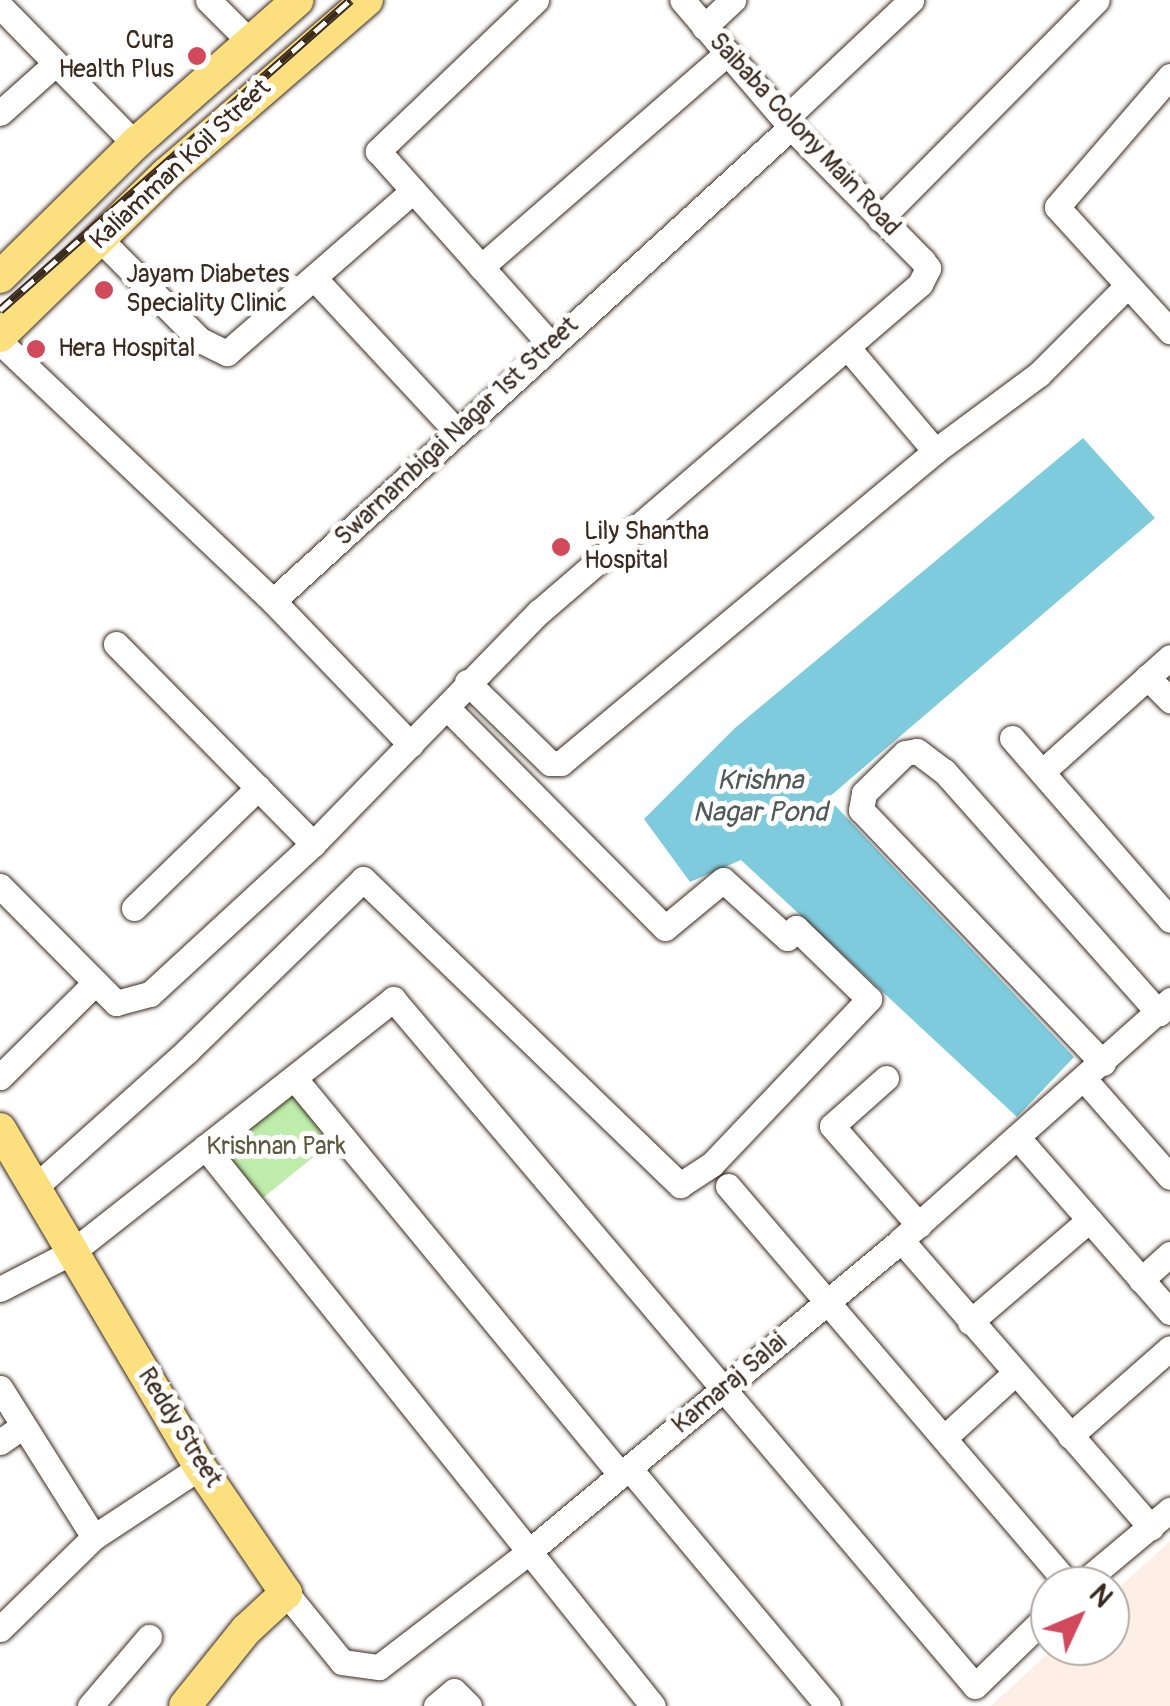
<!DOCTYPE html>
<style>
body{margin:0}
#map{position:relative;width:1170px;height:1706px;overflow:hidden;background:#fff;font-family:Pangolin,sans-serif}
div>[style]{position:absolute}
.built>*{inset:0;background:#fdefe5}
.green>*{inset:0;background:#beecaa;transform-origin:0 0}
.water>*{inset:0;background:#7fcbde}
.roads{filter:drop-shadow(0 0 2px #3b2a1e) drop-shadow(0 0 2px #3b2a1e)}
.minor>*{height:25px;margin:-12.5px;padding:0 12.5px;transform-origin:12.5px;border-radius:12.5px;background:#fff}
.major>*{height:32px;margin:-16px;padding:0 16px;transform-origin:16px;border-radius:16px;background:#fce080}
.rail>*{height:9px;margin-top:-4.5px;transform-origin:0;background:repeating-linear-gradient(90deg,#fff 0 15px,#3b2a1e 0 30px);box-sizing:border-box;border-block:2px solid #3b2a1e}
.dots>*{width:28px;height:28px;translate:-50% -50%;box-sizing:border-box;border:5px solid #fff;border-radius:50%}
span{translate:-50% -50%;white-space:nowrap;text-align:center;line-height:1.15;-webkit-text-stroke:10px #fff;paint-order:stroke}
.poi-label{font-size:25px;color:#3b2a1e}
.right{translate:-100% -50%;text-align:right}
.left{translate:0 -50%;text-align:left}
.street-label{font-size:25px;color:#3b2a1e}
.park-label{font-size:25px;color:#5c5a41}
.water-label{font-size:28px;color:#4f5a58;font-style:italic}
.north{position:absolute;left:1030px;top:1566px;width:100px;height:100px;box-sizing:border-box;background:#fff;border:2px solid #b1aaa5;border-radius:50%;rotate:46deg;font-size:28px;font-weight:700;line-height:40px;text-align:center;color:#3b2a1e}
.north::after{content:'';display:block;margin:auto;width:35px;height:45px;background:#d1495b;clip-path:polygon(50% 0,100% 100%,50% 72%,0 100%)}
</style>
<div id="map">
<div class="built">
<div style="clip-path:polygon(1170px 1541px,1170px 1706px,991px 1706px,1056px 1646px,1110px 1646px,1110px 1596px)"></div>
</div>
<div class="green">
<div style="left:294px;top:1093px;width:62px;height:98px;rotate:51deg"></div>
</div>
<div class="water">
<div style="clip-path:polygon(1083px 438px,1155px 518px,828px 798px,1074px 1057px,1017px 1117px,741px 860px,690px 882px,644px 819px,735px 728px)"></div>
</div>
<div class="roads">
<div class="minor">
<div style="left:208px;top:0;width:57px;rotate:45deg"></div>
<div style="left:536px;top:0;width:219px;rotate:136.3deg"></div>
<div style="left:378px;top:151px;width:259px;rotate:48.3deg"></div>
<div style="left:0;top:6px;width:193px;rotate:45.6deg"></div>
<div style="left:704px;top:27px;width:40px;rotate:-43deg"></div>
<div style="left:1170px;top:76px;width:173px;rotate:130.8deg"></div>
<div style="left:1057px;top:207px;width:168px;rotate:47.7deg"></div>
<div style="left:0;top:113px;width:74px;rotate:-41.7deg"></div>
<div style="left:786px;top:118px;width:172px;rotate:-43.3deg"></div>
<div style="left:880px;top:219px;width:308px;rotate:-45.3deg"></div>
<div style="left:101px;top:240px;width:141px;rotate:45.3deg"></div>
<div style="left:200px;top:340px;width:30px;rotate:26deg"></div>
<div style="left:227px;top:353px;width:247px;rotate:-41.1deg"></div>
<div style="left:481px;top:267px;width:325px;rotate:-41deg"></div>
<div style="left:314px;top:278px;width:209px;rotate:47.1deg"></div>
<div style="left:0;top:342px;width:376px;rotate:43.5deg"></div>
<div style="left:273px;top:601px;width:199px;rotate:46.2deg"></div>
<div style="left:848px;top:348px;width:135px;rotate:49.8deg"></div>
<div style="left:273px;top:601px;width:702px;rotate:-42.46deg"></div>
<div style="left:116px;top:644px;width:281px;rotate:45.4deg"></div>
<div style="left:1147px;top:677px;width:33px;rotate:45deg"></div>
<div style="left:467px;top:682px;width:116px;rotate:44.3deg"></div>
<div style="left:550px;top:763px;width:11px"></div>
<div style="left:561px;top:763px;width:487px;rotate:-39.8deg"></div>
<div style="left:935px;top:451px;width:129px;rotate:-36.5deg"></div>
<div style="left:1039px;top:374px;width:122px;rotate:-45deg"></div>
<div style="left:1012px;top:738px;width:241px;rotate:49deg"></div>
<div style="left:1042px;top:772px;width:172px;rotate:-41.9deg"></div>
<div style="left:0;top:886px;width:165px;rotate:45.2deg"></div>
<div style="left:116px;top:1003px;width:35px;rotate:-15deg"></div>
<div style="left:150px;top:994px;width:222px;rotate:-42.6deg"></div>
<div style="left:313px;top:844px;width:324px;rotate:-45.8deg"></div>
<div style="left:539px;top:612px;width:503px;rotate:-40.72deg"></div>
<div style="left:920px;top:284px;width:18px;rotate:-63deg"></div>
<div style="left:928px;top:268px;width:9px;rotate:-126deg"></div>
<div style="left:923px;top:261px;width:188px;rotate:-134.6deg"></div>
<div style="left:791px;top:127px;width:167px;rotate:-130.6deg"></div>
<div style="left:134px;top:908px;width:173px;rotate:-44.1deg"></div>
<div style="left:1103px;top:1063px;width:350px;rotate:-133.7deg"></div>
<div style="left:861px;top:810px;width:17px;rotate:-80deg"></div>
<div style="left:864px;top:793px;width:57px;rotate:-44.3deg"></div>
<div style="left:905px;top:753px;width:12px;rotate:-9deg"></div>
<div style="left:917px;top:751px;width:34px;rotate:37deg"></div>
<div style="left:944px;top:771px;width:324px;rotate:48.4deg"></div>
<div style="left:0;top:1077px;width:132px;rotate:-44.7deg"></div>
<div style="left:886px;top:1078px;width:72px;rotate:138.4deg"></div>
<div style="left:832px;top:1126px;width:132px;rotate:48.7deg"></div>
<div style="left:295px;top:1079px;width:513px;rotate:50.54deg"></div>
<div style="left:1084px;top:1079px;width:130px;rotate:48.7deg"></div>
<div style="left:1018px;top:1138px;width:231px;rotate:48.9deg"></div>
<div style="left:205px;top:1147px;width:716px;rotate:51.29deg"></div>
<div style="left:728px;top:1186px;width:526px;rotate:49.47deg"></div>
<div style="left:35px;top:1187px;width:204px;rotate:-41.8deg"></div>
<div style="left:187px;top:1051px;width:246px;rotate:-44.3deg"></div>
<div style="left:363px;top:879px;width:441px;rotate:44deg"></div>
<div style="left:680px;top:1185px;width:38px;rotate:-33deg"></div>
<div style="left:712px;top:1164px;width:228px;rotate:-46.4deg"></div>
<div style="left:869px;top:999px;width:102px;rotate:-135.8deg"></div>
<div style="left:796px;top:928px;width:13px;rotate:132deg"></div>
<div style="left:787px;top:938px;width:86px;rotate:-137.8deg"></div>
<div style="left:723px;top:880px;width:75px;rotate:140.4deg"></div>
<div style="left:665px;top:928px;width:308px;rotate:-134.7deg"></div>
<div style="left:901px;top:1240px;width:381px;rotate:49deg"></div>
<div style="left:1141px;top:1280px;width:39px;rotate:-42deg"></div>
<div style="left:0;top:1289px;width:81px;rotate:-27.2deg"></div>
<div style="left:72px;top:1252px;width:409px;rotate:-38.2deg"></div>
<div style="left:393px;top:999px;width:900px;rotate:49.73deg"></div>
<div style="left:975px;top:1686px;width:105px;rotate:-44.2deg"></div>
<div style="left:970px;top:1322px;width:157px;rotate:-40.6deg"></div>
<div style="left:0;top:1388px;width:176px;rotate:57.8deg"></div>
<div style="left:1070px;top:1436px;width:133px;rotate:-41.3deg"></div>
<div style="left:945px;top:1437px;width:93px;rotate:-42.4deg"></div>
<div style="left:0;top:1442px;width:28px;rotate:-35deg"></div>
<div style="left:629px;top:1468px;width:310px;rotate:50.1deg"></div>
<div style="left:1079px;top:1586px;width:119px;rotate:-39.9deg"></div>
<div style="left:286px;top:1593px;width:89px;rotate:50.9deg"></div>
<div style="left:342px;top:1662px;width:37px;rotate:8deg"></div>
<div style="left:379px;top:1667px;width:185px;rotate:-37.5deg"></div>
<div style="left:526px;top:1554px;width:489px;rotate:-39.9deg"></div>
<div style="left:901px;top:1240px;width:361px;rotate:-41.7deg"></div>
<div style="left:0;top:1629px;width:132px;rotate:-44.4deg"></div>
<div style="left:94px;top:1537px;width:127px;rotate:-33.4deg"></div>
<div style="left:90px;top:1706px;width:91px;rotate:-49.5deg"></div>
<div style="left:436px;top:1706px;width:23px;rotate:-40deg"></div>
<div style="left:454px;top:1691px;width:21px;rotate:45deg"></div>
</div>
<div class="major">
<div style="left:0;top:277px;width:190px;rotate:-44.6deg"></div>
<div style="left:135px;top:144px;width:217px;rotate:-41.5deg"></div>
<div style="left:0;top:336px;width:232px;rotate:-44.3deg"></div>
<div style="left:166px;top:174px;width:266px;rotate:-40.9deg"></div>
<div style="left:0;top:1129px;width:393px;rotate:59.4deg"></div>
<div style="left:200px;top:1467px;width:153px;rotate:55.7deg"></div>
<div style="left:286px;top:1593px;width:54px;rotate:137.2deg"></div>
<div style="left:246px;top:1630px;width:97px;rotate:128.8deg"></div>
</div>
</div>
<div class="rail">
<div style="left:0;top:310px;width:468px;rotate:-41.5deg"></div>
</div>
<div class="dots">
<div style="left:197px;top:56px;background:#d1495b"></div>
<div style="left:104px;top:290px;background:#d1495b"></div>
<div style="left:36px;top:349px;background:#d1495b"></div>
<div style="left:561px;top:547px;background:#d1495b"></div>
</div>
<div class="poi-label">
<span class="right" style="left:174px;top:56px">Cura<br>Health Plus</span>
<span class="left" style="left:126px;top:290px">Jayam Diabetes<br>Speciality Clinic</span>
<span class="left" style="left:58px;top:349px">Hera Hospital</span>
<span class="left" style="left:584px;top:547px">Lily Shantha<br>Hospital</span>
</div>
<div class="street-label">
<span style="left:804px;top:135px;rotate:47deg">Saibaba Colony Main Road</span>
<span style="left:181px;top:165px;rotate:-43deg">Kaliamman Koil Street</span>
<span style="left:457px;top:432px;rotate:-43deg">Swarnambigai Nagar 1st Street</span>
<span style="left:730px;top:1384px;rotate:-40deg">Kamaraj Salai</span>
<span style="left:179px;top:1428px;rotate:58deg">Reddy Street</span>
</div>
<div class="park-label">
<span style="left:276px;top:1147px">Krishnan Park</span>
</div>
<div class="water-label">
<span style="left:760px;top:797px">Krishna<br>Nagar Pond</span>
</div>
<div class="north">N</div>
</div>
